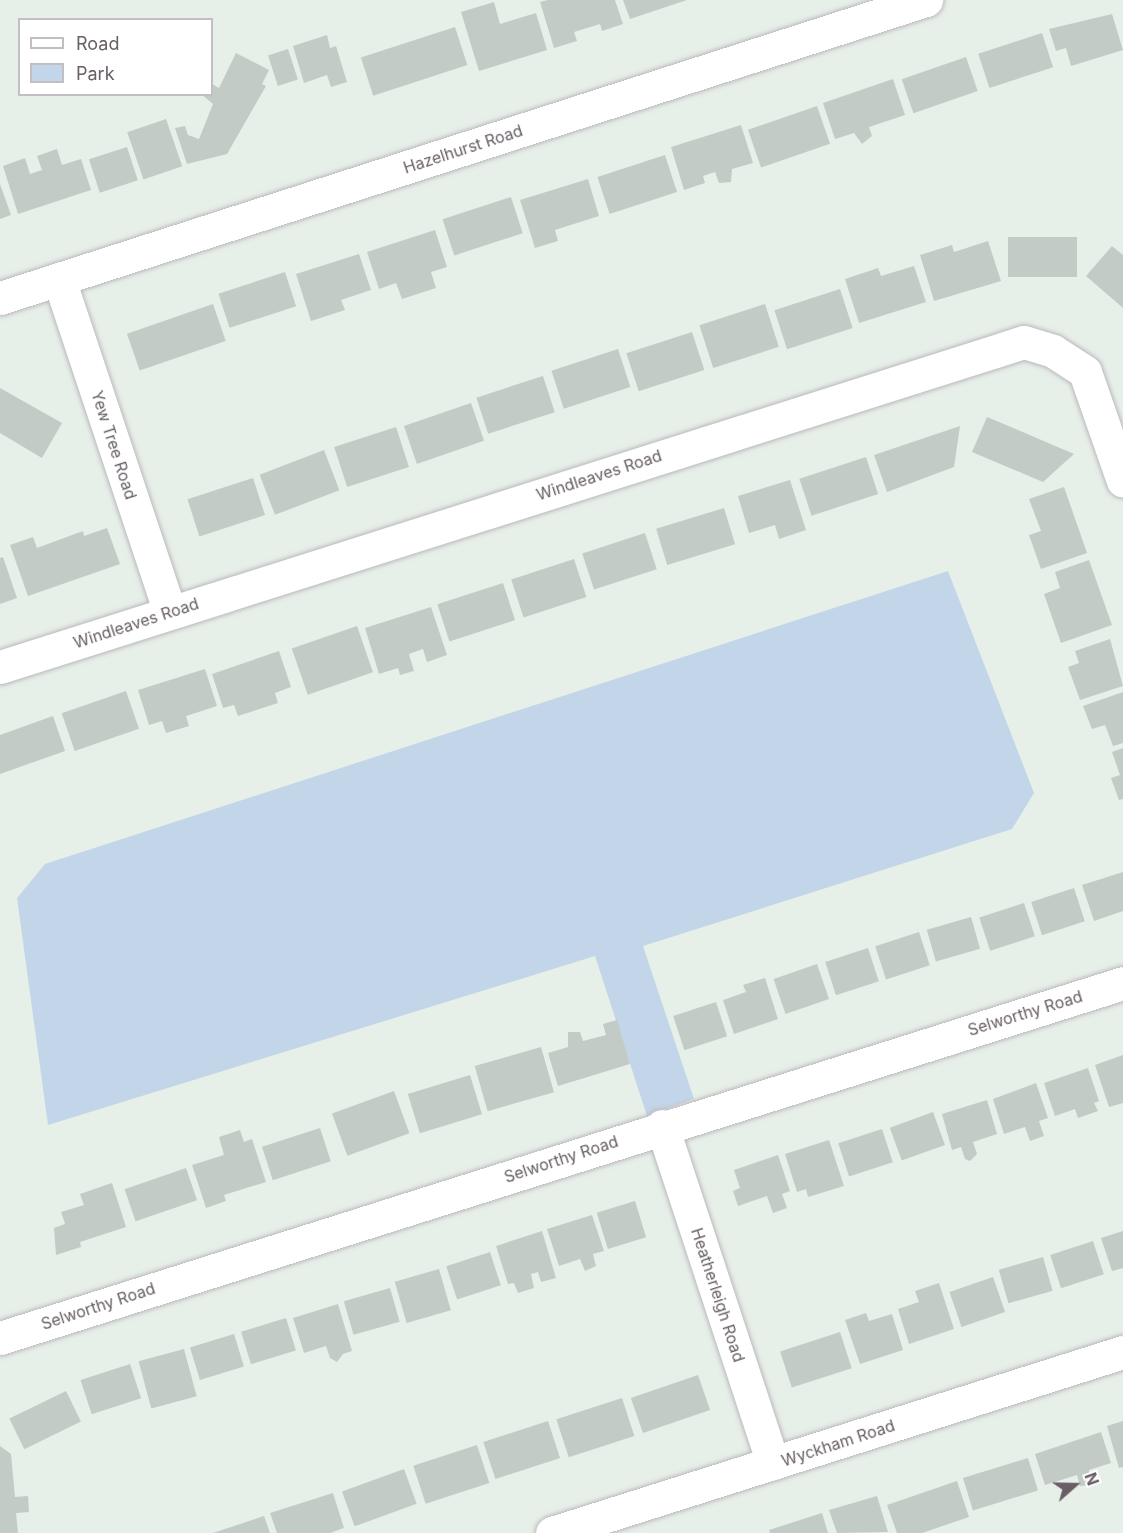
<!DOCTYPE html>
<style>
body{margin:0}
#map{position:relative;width:1123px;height:1533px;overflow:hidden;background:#e6f0e9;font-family:Inter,sans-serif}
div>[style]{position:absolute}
.green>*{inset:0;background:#c3d5e8}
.building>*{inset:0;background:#c2cbc5;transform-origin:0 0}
.roads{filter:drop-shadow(0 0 2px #bdb7bc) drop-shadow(0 0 2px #bdb7bc)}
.street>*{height:33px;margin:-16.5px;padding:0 16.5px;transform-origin:16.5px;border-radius:16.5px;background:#fff}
span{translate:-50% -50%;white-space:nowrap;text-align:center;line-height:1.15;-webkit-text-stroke:6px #fff;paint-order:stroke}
.street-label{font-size:16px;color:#675e66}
.legend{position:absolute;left:18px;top:18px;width:195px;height:78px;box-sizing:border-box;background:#fff;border:2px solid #c2bfc2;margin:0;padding:8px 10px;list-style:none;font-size:18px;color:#675e66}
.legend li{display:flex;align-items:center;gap:12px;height:30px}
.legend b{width:30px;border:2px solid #c2bfc2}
.north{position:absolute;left:1045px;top:1455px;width:60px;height:60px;-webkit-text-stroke:4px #fff;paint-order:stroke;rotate:70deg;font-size:16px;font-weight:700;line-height:24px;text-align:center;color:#675e66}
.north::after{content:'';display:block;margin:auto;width:21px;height:27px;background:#675e66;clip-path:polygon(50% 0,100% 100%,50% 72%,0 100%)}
</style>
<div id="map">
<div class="green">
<div style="clip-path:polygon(948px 571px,1034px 793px,1012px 829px,643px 946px,694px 1099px,647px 1116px,595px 956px,48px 1125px,17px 898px,45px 864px)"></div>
</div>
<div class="building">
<div style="clip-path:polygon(548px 0,615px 0,623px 24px,602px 31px,600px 24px,574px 32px,577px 41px,554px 48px,540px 2px)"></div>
<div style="clip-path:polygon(623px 0,687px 0,630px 19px)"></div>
<div style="clip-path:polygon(494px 2px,500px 24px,536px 13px,547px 50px,479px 71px,461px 12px)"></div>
<div style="clip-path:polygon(1112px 14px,1123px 50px,1071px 66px,1066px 48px,1056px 51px,1049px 29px)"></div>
<div style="left:455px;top:27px;width:40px;height:99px;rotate:72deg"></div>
<div style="left:1042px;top:33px;width:36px;height:67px;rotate:72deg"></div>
<div style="clip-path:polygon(327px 35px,330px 48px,336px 46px,347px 82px,331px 87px,327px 75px,304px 83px,293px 46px)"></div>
<div style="left:288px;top:49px;width:32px;height:21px;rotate:72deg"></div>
<div style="clip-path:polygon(236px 53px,269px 70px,262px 84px,266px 86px,227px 154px,187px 164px,175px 128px,185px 126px,188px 135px,199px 139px,213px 104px,201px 94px,212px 94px,212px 84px,219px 88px)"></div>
<div style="left:966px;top:57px;width:36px;height:68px;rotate:71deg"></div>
<div style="clip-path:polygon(893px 79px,905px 115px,869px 127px,872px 136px,862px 144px,854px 133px,835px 139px,823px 103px)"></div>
<div style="left:817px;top:106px;width:40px;height:73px;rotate:71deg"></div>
<div style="left:166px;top:119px;width:50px;height:41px;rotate:71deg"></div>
<div style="clip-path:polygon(741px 125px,753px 163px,732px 169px,731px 182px,719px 183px,715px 172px,703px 176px,705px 183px,684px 190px,671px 147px)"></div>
<div style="left:127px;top:147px;width:35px;height:40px;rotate:72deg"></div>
<div style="clip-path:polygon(57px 149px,62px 165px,81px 159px,91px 190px,18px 214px,3px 166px,25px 158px,30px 174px,42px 170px,37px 156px)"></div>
<div style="left:665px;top:155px;width:39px;height:71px;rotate:72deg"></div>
<div style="clip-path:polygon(588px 179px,599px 216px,555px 230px,558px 241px,535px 248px,520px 200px)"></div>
<div style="clip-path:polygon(0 184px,11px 215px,0 219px)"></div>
<div style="left:511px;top:197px;width:38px;height:72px;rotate:72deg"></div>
<div style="clip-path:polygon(435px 230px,447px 267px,431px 272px,436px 288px,402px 299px,396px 283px,379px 289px,367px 252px)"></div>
<div style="left:1008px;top:237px;width:69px;height:40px"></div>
<div style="clip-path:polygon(988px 241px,1001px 281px,934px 301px,920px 255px,952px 245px,954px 252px)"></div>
<div style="clip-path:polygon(1112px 246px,1123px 255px,1123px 308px,1086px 276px)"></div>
<div style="clip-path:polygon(359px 254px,371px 290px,341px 300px,345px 310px,311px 321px,296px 274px)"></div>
<div style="clip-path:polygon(914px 266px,926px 302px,859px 323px,845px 279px,878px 268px,881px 276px)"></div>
<div style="left:285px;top:272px;width:36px;height:70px;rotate:72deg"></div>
<div style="left:840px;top:289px;width:41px;height:69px;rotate:72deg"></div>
<div style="left:213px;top:304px;width:39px;height:91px;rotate:71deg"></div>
<div style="left:765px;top:304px;width:45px;height:69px;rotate:72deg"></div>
<div style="left:692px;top:332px;width:40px;height:69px;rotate:72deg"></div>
<div style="left:618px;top:349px;width:40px;height:70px;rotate:72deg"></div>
<div style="left:543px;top:376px;width:38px;height:70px;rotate:72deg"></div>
<div style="clip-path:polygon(0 388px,62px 423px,42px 458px,0 433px)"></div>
<div style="left:471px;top:403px;width:40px;height:71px;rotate:71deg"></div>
<div style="clip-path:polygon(987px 417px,1018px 430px,1074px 454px,1043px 482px,972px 452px)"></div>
<div style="clip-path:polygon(960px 426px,954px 467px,887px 492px,874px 455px)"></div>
<div style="left:396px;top:427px;width:42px;height:65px;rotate:72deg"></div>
<div style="left:324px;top:450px;width:43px;height:69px;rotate:69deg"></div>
<div style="left:866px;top:457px;width:39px;height:70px;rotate:72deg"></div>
<div style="left:253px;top:478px;width:39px;height:69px;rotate:72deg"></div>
<div style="clip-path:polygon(790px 480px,806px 530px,779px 539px,775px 525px,749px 533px,738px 496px)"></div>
<div style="clip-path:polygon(1064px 487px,1087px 553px,1041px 569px,1029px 535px,1041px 531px,1029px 499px)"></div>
<div style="left:724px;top:508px;width:38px;height:71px;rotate:73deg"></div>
<div style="clip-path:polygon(107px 528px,120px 564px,28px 596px,10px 545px,33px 537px,37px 548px,83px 531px,84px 536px)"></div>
<div style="left:645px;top:533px;width:38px;height:66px;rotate:72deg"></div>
<div style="clip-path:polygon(3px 557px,17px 598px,0 604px,0 558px)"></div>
<div style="left:574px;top:559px;width:40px;height:66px;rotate:72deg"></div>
<div style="clip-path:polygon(1089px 560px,1112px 625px,1061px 643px,1044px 594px,1060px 588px,1055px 572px)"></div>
<div style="left:503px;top:583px;width:39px;height:69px;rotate:72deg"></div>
<div style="clip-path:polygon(431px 607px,447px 655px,427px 662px,423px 649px,409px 654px,414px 671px,400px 675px,398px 668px,379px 674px,365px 628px)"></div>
<div style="left:357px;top:626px;width:49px;height:69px;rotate:71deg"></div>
<div style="clip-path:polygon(1110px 639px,1123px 686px,1080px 700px,1068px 667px,1079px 663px,1075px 651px)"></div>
<div style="clip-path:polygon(279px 651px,291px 687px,275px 693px,278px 703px,238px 716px,234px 705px,223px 708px,212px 674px)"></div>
<div style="clip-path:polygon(205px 669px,217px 706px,186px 716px,189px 726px,166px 733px,162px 721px,149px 725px,138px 690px)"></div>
<div style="left:126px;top:691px;width:40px;height:68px;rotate:71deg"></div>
<div style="clip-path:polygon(1123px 692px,1123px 743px,1113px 746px,1105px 725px,1092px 729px,1083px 706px)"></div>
<div style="clip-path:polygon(53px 716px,65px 751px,0 774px,0 735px)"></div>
<div style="clip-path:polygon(1123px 748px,1123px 799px,1119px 800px,1111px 778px,1120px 775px,1112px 752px)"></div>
<div style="clip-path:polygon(1123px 872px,1123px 911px,1094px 921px,1082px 885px)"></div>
<div style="left:1074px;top:888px;width:35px;height:45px;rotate:72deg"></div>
<div style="left:1024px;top:903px;width:35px;height:47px;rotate:72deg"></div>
<div style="left:971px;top:917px;width:33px;height:46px;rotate:74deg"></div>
<div style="left:919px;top:932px;width:35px;height:46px;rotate:72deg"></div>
<div style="left:868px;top:948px;width:35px;height:45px;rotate:72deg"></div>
<div style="left:817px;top:964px;width:37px;height:46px;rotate:71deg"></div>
<div style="clip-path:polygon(765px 978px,778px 1019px,734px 1034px,723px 1000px,746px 992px,743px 985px)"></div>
<div style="left:716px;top:1002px;width:36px;height:45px;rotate:72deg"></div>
<div style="clip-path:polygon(617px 1020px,630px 1064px,558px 1086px,548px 1053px,568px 1047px,568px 1032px,580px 1032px,583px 1041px,606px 1035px,603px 1024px)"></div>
<div style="left:541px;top:1047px;width:47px;height:69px;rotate:74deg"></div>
<div style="clip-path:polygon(1123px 1055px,1123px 1103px,1109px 1107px,1095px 1065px)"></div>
<div style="clip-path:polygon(1088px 1068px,1099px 1101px,1094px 1103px,1098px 1111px,1078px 1118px,1075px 1109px,1055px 1116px,1044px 1083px)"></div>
<div style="left:470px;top:1075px;width:41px;height:65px;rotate:73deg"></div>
<div style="clip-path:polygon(1036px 1083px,1048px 1118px,1039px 1121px,1044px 1136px,1030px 1141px,1025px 1127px,1004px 1134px,993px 1099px)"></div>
<div style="left:394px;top:1091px;width:45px;height:66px;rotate:70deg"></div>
<div style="clip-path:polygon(987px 1100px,997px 1134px,973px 1142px,977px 1154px,970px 1161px,965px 1159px,961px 1147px,952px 1150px,942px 1114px)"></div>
<div style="left:933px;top:1112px;width:35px;height:46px;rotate:70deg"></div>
<div style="left:320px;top:1128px;width:35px;height:61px;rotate:72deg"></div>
<div style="left:882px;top:1129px;width:35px;height:46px;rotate:72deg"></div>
<div style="clip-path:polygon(240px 1130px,244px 1142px,252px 1139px,266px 1182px,224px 1195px,226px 1201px,206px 1208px,192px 1165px,224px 1155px,219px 1137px)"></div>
<div style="clip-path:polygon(829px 1140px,844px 1186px,808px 1197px,806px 1189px,797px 1192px,785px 1154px)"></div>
<div style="clip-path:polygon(778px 1155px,790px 1191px,782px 1194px,787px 1208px,773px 1213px,767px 1196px,738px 1206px,733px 1191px,740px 1188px,734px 1170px)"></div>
<div style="left:186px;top:1168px;width:34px;height:65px;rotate:71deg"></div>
<div style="clip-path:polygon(112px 1183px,126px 1227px,80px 1242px,81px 1247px,56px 1255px,54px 1228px,65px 1224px,61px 1212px,84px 1205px,80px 1194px)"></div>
<div style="left:635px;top:1201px;width:38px;height:40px;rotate:73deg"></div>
<div style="clip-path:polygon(592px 1215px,604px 1251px,593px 1254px,596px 1266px,585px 1271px,580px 1259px,559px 1266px,547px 1229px)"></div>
<div style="clip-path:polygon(542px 1231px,556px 1278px,541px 1282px,538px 1272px,531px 1274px,534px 1288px,518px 1293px,514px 1283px,508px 1284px,496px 1246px)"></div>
<div style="clip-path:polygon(1123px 1231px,1123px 1268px,1112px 1271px,1101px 1238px)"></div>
<div style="left:1093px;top:1241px;width:35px;height:45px;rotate:72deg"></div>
<div style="left:490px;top:1252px;width:35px;height:46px;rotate:72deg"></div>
<div style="left:1043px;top:1257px;width:35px;height:46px;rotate:74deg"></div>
<div style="left:439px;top:1269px;width:43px;height:46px;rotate:74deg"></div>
<div style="left:993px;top:1277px;width:37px;height:46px;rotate:71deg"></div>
<div style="clip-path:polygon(939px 1283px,954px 1329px,909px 1344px,898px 1309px,919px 1302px,915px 1291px)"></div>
<div style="left:390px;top:1288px;width:35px;height:48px;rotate:74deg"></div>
<div style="clip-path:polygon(338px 1304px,352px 1351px,343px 1354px,337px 1362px,330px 1358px,326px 1346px,304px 1353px,293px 1318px)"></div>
<div style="clip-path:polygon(866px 1313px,869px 1321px,892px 1314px,903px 1350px,860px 1364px,845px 1320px)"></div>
<div style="left:286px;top:1318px;width:34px;height:47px;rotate:73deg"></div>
<div style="left:840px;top:1332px;width:38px;height:63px;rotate:72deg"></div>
<div style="left:234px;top:1334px;width:34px;height:46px;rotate:73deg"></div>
<div style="left:184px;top:1349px;width:49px;height:47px;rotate:75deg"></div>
<div style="left:130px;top:1364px;width:36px;height:52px;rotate:72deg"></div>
<div style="left:698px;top:1375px;width:37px;height:71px;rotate:71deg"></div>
<div style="left:66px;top:1391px;width:34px;height:63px;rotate:64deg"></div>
<div style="left:622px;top:1398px;width:40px;height:69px;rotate:72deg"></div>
<div style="left:548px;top:1421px;width:39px;height:68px;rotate:72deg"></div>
<div style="clip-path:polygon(1123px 1421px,1123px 1467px,1119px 1468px,1107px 1426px)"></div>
<div style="clip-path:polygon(1101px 1432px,1111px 1463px,1089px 1470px,1091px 1485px,1080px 1486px,1077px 1475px,1045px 1485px,1035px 1454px)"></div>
<div style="left:477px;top:1445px;width:40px;height:67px;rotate:72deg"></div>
<div style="clip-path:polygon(0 1446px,11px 1454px,15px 1497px,28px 1496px,29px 1512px,16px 1513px,18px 1533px,0 1533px)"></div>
<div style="left:1028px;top:1458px;width:34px;height:68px;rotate:73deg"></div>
<div style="left:404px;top:1469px;width:37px;height:66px;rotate:70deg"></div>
<div style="clip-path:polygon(957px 1481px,969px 1517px,922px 1533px,897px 1533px,887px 1505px)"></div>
<div style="clip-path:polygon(333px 1493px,344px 1528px,330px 1533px,277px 1533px,270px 1513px)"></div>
<div style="clip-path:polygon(877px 1496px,888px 1532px,837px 1533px,829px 1510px)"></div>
<div style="clip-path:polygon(822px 1513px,828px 1533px,770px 1533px,769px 1530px)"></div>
<div style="clip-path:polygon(264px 1516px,270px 1533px,213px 1533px)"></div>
</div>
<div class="roads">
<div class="street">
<div style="left:59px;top:279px;width:351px;rotate:71.6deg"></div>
<div style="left:0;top:298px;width:973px;rotate:-17.84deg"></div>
<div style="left:0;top:667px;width:1074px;rotate:-17.61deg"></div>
<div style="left:1024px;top:342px;width:30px;rotate:17deg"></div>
<div style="left:1053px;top:351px;width:38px;rotate:33deg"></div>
<div style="left:1085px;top:372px;width:115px;rotate:70.8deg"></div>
<div style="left:662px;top:1126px;width:355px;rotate:71.8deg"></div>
<div style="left:0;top:1338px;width:1178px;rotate:-17.54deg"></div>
<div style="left:552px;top:1533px;width:599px;rotate:-17.59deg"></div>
</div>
</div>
<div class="street-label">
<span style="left:463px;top:149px;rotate:-18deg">Hazelhurst Road</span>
<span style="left:114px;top:445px;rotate:72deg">Yew Tree Road</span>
<span style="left:599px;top:475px;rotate:-18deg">Windleaves Road</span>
<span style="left:136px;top:623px;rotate:-18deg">Windleaves Road</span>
<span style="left:1025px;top:1013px;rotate:-17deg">Selworthy Road</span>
<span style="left:561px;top:1159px;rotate:-18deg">Selworthy Road</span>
<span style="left:718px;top:1295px;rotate:72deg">Heatherleigh Road</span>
<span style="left:98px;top:1306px;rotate:-18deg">Selworthy Road</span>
<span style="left:838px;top:1443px;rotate:-18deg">Wyckham Road</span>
</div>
<ul class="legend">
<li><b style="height:8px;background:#fff"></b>Road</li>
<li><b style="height:16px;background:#c3d5e8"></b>Park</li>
</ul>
<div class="north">N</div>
</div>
